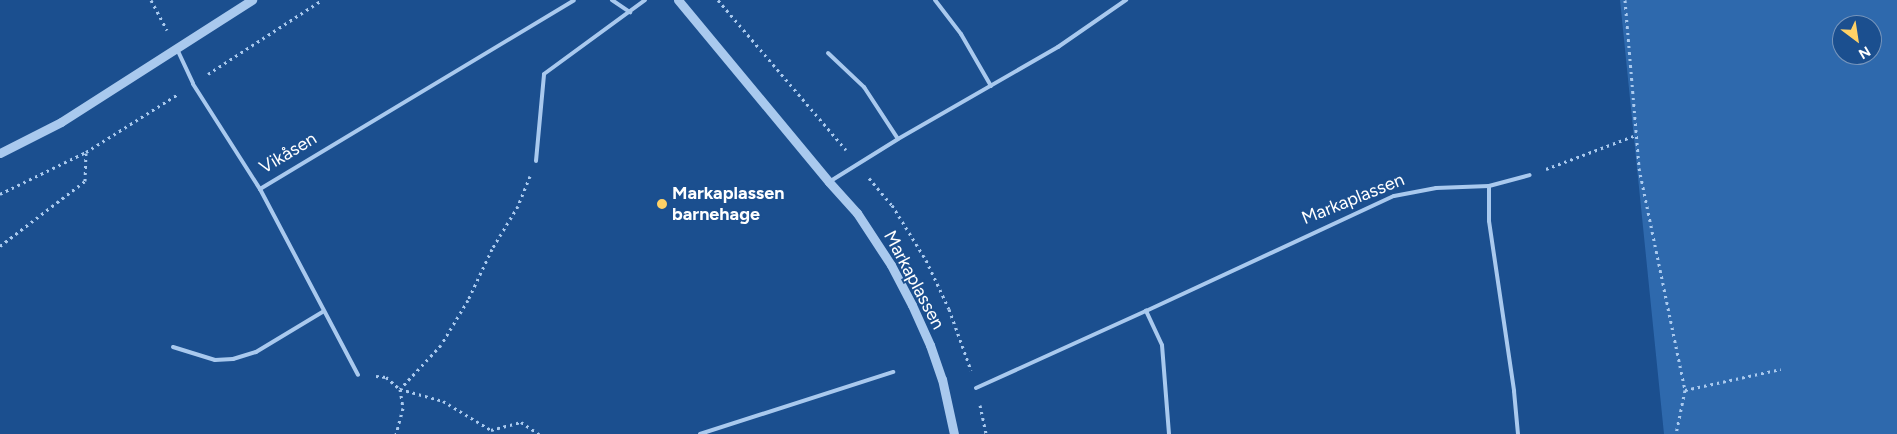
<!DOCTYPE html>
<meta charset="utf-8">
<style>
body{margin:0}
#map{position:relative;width:1897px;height:434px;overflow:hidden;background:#1b4f8f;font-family:Figtree,sans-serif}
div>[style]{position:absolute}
.green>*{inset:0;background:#2e69ad}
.path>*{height:3px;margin-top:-1.5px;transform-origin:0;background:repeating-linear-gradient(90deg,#a9c9ee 0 2.5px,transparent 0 6.5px)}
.service>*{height:4px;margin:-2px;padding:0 2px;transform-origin:2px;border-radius:2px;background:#a9c9ee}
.tertiary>*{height:9px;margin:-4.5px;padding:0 4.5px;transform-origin:4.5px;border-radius:4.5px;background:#a9c9ee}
.dots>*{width:14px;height:14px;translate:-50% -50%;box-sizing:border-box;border:2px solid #1b4f8f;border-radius:50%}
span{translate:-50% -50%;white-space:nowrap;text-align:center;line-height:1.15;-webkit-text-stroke:4px #1b4f8f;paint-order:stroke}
.street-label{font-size:18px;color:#fff}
.poi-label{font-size:18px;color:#fff;font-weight:700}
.left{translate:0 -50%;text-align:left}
.north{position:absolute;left:1832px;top:15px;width:50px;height:50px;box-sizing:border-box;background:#1b4f8f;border:1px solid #7695bc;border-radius:50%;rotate:149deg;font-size:14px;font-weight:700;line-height:20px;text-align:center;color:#fff}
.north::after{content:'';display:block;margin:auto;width:18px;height:22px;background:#ffd166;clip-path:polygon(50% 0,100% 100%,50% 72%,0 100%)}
</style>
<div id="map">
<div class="green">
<div style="clip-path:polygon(evenodd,1620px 0,1897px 0,1897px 434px,1664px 434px,1620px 0,1842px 25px,1872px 25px,1872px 55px,1842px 55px,1842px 25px)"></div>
</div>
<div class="path">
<div style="left:151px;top:0;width:34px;rotate:62deg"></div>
<div style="left:718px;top:0;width:197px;rotate:49.5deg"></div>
<div style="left:1625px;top:0;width:169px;rotate:85.2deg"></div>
<div style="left:1639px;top:168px;width:227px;rotate:78.3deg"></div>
<div style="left:1685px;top:390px;width:45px;rotate:101.6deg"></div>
<div style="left:208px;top:74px;width:136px;rotate:-33deg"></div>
<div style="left:1546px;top:169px;width:96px;rotate:-20.7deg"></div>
<div style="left:530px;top:176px;width:32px;rotate:112deg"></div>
<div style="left:518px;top:206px;width:50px;rotate:121.2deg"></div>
<div style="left:492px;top:249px;width:56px;rotate:115.2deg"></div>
<div style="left:468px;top:300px;width:52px;rotate:121deg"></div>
<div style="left:441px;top:345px;width:60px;rotate:133deg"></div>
<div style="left:400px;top:389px;width:45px;rotate:15.6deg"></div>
<div style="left:443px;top:401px;width:56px;rotate:31.1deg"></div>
<div style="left:491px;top:430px;width:31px;rotate:-15deg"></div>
<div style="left:521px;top:422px;width:22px;rotate:34deg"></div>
<div style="left:869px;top:178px;width:35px;rotate:50deg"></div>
<div style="left:892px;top:205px;width:65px;rotate:58.3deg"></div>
<div style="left:926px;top:260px;width:54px;rotate:64.9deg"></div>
<div style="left:949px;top:309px;width:65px;rotate:70.2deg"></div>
<div style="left:0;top:194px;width:96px;rotate:-26deg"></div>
<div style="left:86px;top:152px;width:109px;rotate:-32.2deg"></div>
<div style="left:0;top:246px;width:107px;rotate:-37.4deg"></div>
<div style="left:85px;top:181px;width:28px;rotate:-88deg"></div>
<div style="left:376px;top:376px;width:10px;rotate:6deg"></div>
<div style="left:386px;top:377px;width:18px;rotate:41deg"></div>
<div style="left:400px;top:389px;width:19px;rotate:81deg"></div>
<div style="left:403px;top:408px;width:27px;rotate:105deg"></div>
<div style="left:1685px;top:390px;width:98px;rotate:-12.3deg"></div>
<div style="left:980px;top:405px;width:30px;rotate:78deg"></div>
</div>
<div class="service">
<div style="left:612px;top:0;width:22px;rotate:34deg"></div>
<div style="left:935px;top:0;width:43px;rotate:52.6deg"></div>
<div style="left:961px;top:34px;width:60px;rotate:60deg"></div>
<div style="left:177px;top:49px;width:38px;rotate:65deg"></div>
<div style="left:193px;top:84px;width:125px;rotate:57.5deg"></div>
<div style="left:260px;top:189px;width:366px;rotate:-31deg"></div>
<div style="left:828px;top:53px;width:50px;rotate:43.4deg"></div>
<div style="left:864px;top:87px;width:62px;rotate:56.8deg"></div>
<div style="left:536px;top:161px;width:87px;rotate:-84.7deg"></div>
<div style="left:544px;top:74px;width:125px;rotate:-36.2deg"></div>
<div style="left:829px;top:182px;width:81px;rotate:-31.9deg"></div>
<div style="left:898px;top:139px;width:185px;rotate:-29.9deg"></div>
<div style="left:1058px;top:47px;width:83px;rotate:-34.7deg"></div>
<div style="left:1489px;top:186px;width:42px;rotate:-15deg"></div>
<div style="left:260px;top:189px;width:210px;rotate:62.2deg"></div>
<div style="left:173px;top:347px;width:44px;rotate:17.2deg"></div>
<div style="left:215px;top:360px;width:18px;rotate:-3deg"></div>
<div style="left:233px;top:359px;width:24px;rotate:-17deg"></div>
<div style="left:256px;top:352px;width:79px;rotate:-31.1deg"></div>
<div style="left:976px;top:388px;width:187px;rotate:-24.4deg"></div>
<div style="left:700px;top:434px;width:203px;rotate:-17.8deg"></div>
<div style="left:1169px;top:434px;width:89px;rotate:-94.5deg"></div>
<div style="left:1162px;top:345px;width:38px;rotate:-115deg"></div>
<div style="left:1146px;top:311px;width:273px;rotate:-24.9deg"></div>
<div style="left:1394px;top:196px;width:43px;rotate:-10.8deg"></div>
<div style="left:1436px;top:188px;width:53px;rotate:-2.2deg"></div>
<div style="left:1489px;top:186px;width:35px;rotate:90deg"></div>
<div style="left:1489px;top:221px;width:172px;rotate:81.6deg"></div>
<div style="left:1514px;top:391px;width:43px;rotate:84.7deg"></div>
</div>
<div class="tertiary">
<div style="left:678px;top:0;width:236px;rotate:50.3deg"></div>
<div style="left:829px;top:182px;width:42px;rotate:47.9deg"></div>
<div style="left:857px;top:213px;width:62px;rotate:56.8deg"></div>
<div style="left:891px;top:265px;width:45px;rotate:62.3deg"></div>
<div style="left:912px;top:305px;width:44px;rotate:65.8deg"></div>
<div style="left:930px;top:345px;width:36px;rotate:71deg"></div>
<div style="left:942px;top:379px;width:56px;rotate:77.7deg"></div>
<div style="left:0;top:153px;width:68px;rotate:-26.9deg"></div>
<div style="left:61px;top:122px;width:227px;rotate:-32.6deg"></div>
</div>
<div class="dots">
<div style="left:662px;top:204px;background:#ffd166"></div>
</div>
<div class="street-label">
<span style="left:288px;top:153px;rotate:-31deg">Vikåsen</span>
<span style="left:1353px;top:199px;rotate:-22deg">Markaplassen</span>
<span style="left:914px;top:280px;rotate:62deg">Markaplassen</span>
</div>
<div class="poi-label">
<span class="left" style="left:672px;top:204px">Markaplassen<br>barnehage</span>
</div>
<div class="north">N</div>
</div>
